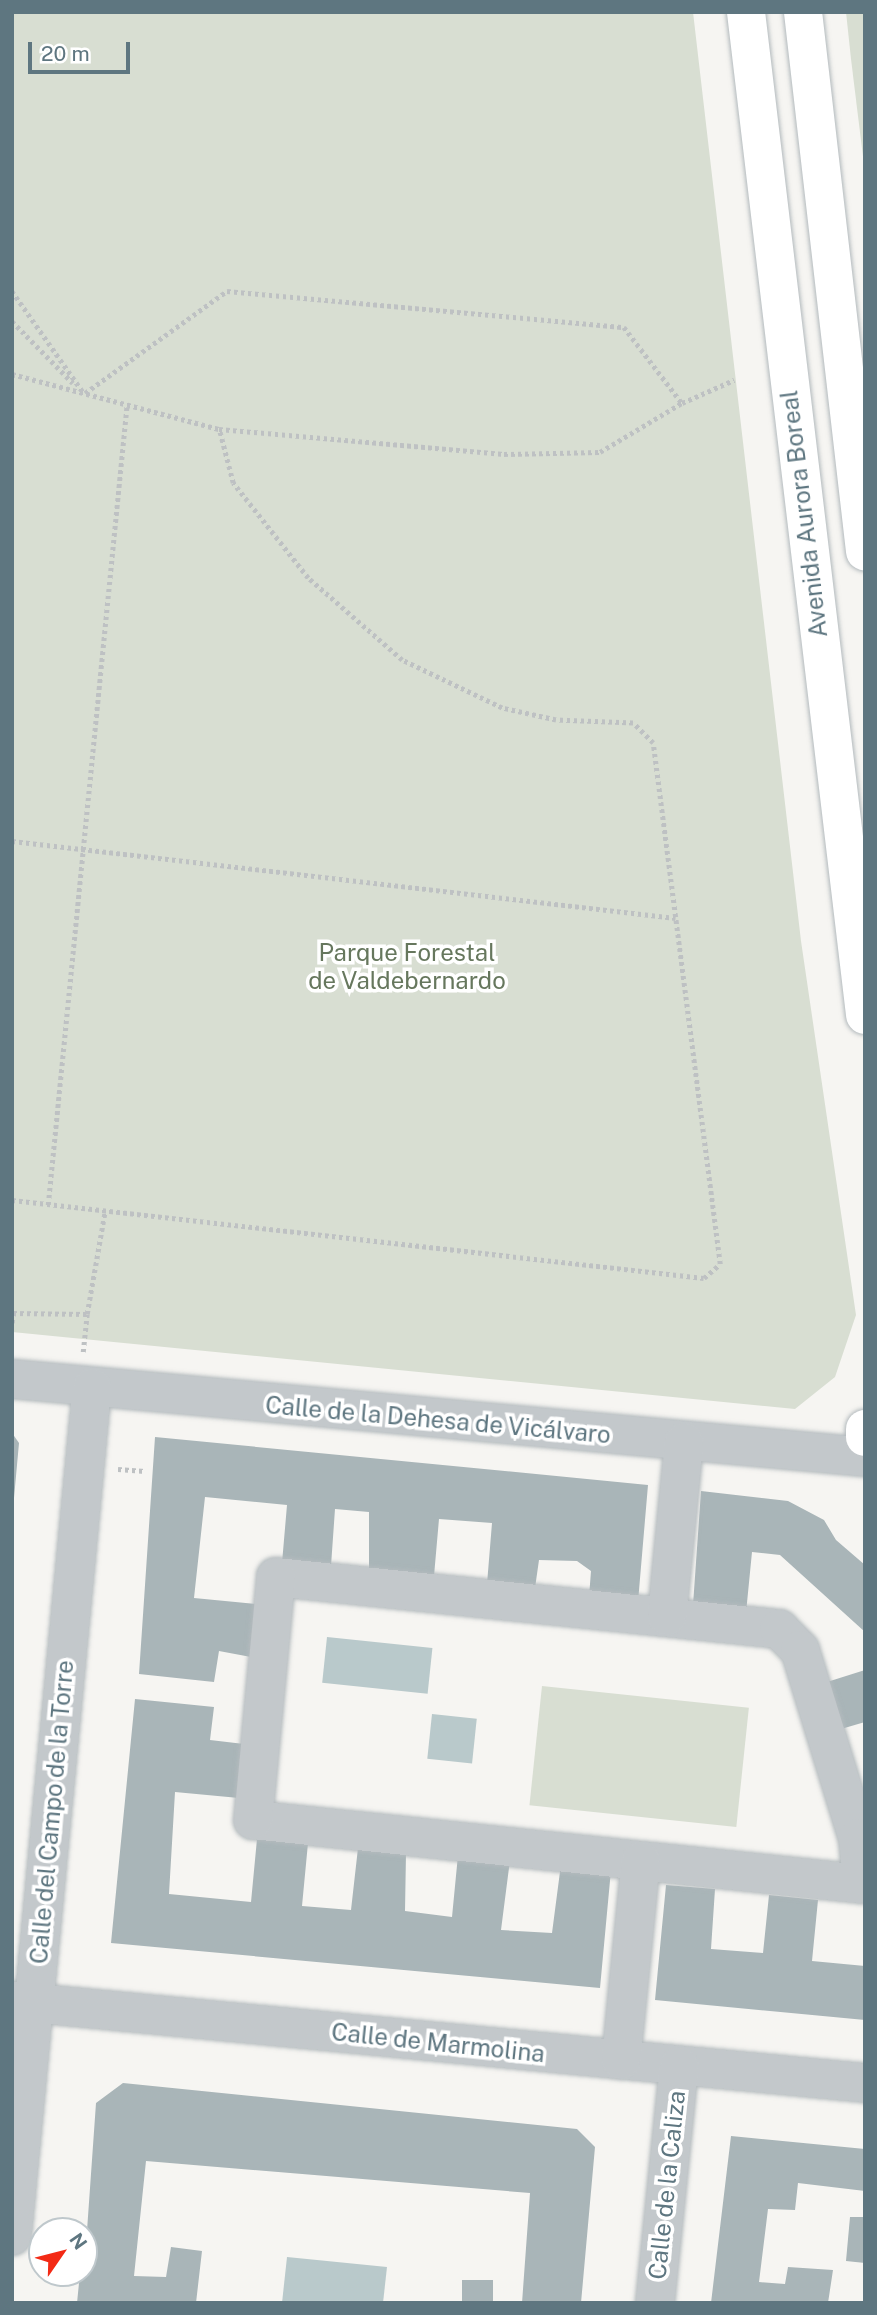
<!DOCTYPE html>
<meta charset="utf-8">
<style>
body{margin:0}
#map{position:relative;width:877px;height:2315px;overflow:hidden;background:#f6f5f2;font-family:"Public Sans",sans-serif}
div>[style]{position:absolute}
.green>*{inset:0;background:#d8ded2;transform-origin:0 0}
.water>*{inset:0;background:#b9c9cb;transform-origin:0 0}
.building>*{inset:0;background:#a9b5b8;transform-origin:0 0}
.path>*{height:4.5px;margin-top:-2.25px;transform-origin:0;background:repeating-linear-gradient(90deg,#bec1c3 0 3.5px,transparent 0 7px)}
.roads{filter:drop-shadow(0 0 2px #b3babd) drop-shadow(0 0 2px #b3babd)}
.minor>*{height:38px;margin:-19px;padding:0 19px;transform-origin:19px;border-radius:19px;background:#c3c8cb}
.major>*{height:38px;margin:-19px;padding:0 19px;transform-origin:19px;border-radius:19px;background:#fff}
span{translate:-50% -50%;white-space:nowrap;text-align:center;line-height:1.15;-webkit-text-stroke:7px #fff;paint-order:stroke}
.street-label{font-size:24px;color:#5e7680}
.park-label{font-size:24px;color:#66775d}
.frame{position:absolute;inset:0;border:14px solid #5e7680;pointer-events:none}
.north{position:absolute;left:28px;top:2217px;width:70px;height:70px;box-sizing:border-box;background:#fff;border:2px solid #bfc8cc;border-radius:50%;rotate:55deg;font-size:19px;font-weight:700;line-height:28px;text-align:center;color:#5e7680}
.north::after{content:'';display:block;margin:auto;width:24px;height:32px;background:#f32a15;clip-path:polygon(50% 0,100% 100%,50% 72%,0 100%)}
.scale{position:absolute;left:28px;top:42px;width:102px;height:32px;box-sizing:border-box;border:4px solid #5e7680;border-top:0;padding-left:9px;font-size:21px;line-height:24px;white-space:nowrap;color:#5e7680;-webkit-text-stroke:5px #fff;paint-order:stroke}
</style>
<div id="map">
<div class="green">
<div style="clip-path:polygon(12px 12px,693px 12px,801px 941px,856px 1315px,835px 1377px,795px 1409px,12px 1332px)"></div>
<div style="clip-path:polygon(846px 12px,865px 12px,865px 173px,851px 59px)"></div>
<div style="left:542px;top:1686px;width:208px;height:120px;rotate:6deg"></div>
</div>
<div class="water">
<div style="left:327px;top:1637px;width:106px;height:46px;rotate:6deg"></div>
<div style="left:432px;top:1714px;width:45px;height:45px;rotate:6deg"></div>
<div style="clip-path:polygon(287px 2257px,387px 2267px,383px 2303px,282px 2303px)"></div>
</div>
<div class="building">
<div style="clip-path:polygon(12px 1433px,19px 1443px,14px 1498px,12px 1498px)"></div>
<div style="clip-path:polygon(155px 1437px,648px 1485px,638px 1602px,589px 1597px,591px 1571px,577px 1561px,539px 1560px,535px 1588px,487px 1584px,492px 1523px,439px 1519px,434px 1576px,369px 1568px,369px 1512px,335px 1509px,331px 1566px,282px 1563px,287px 1505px,205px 1497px,194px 1598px,257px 1604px,251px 1657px,219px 1651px,214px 1682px,139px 1674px)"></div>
<div style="clip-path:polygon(701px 1491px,788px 1501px,824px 1520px,836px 1540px,865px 1565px,865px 1632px,780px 1555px,752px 1552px,746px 1613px,693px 1605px)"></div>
<div style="clip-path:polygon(865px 1670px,865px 1722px,841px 1729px,827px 1682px)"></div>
<div style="clip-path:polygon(135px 1699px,214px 1707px,210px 1740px,244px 1744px,239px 1798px,175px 1792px,169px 1894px,251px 1902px,257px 1839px,308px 1843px,302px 1906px,351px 1910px,358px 1848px,406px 1853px,405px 1911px,452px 1917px,458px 1855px,510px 1860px,501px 1930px,552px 1933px,561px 1864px,611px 1870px,600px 1988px,111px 1943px)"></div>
<div style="clip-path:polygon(666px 1885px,715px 1889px,711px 1949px,763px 1953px,769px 1895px,818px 1900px,812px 1961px,865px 1966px,865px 2020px,655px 2000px)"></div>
<div style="clip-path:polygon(123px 2083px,577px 2129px,595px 2147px,581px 2303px,522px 2303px,530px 2193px,146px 2161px,134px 2276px,166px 2277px,171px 2247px,202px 2251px,196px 2303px,77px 2303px,80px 2273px,84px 2273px,96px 2103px)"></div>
<div style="clip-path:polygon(731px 2136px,865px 2149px,865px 2191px,798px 2183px,795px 2210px,768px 2209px,759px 2282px,785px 2284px,788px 2267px,833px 2270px,828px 2303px,711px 2303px)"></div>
<div style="clip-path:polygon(850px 2217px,865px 2217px,865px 2263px,846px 2261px)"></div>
<div style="left:462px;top:2280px;width:31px;height:23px"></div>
</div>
<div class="path">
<div style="left:12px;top:291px;width:123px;rotate:54.9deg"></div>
<div style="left:12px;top:321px;width:87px;rotate:45.5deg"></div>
<div style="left:12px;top:374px;width:214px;rotate:14.9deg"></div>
<div style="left:219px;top:429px;width:286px;rotate:5deg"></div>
<div style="left:504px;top:454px;width:96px;rotate:-1.2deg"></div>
<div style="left:600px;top:452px;width:96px;rotate:-30.9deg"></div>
<div style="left:682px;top:403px;width:57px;rotate:-23.9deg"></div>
<div style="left:85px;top:393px;width:175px;rotate:-35.7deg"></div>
<div style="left:227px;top:291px;width:399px;rotate:5.2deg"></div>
<div style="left:624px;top:327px;width:96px;rotate:52.7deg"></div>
<div style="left:12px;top:841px;width:668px;rotate:6.61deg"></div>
<div style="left:12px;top:1200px;width:696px;rotate:6.43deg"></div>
<div style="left:704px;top:1278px;width:21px;rotate:-41deg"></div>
<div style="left:720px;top:1264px;width:525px;rotate:-97.33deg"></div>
<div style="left:653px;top:743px;width:28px;rotate:-135deg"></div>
<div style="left:633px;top:723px;width:77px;rotate:-177.8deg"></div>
<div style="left:556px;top:720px;width:55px;rotate:-167.5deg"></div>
<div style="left:502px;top:708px;width:111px;rotate:-154.4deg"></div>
<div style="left:402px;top:660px;width:125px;rotate:-138.9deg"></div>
<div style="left:308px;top:578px;width:121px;rotate:-128.3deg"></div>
<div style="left:233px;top:483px;width:56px;rotate:-104.5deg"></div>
<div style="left:48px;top:1205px;width:805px;rotate:-84.37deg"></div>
<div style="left:12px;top:1323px;width:10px;rotate:-84deg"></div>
<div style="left:13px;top:1313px;width:74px;rotate:0.8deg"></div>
<div style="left:87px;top:1314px;width:105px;rotate:-80.1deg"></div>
<div style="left:83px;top:1352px;width:38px;rotate:-84deg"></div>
<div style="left:118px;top:1469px;width:27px;rotate:4deg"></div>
</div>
<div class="roads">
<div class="minor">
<div style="left:12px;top:1379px;width:857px;rotate:5.22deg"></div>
<div style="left:276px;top:1577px;width:506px;rotate:5.9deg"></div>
<div style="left:779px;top:1629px;width:30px;rotate:45deg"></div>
<div style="left:800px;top:1650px;width:197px;rotate:72.9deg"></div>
<div style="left:858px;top:1838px;width:46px;rotate:85deg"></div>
<div style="left:862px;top:1884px;width:612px;rotate:-174deg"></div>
<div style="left:253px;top:1820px;width:244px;rotate:-84.6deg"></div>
<div style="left:667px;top:1616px;width:175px;rotate:-84.4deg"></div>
<div style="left:12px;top:2001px;width:857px;rotate:5.49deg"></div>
<div style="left:621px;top:2060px;width:200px;rotate:-84.3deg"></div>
<div style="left:12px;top:2236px;width:852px;rotate:-84.61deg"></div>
<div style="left:655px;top:2303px;width:238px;rotate:-84.2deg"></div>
</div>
<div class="major">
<div style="left:746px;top:12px;width:1010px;rotate:83.23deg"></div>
<div style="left:803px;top:12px;width:543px;rotate:83.44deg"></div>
<div style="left:865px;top:1429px;width:8px;rotate:90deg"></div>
</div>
</div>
<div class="street-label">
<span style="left:804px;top:514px;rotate:-97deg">Avenida Aurora Boreal</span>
<span style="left:438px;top:1420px;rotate:5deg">Calle de la Dehesa de Vicálvaro</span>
<span style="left:52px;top:1812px;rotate:-85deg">Calle del Campo de la Torre</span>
<span style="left:438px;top:2043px;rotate:6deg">Calle de Marmolina</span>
<span style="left:667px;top:2185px;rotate:-84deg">Calle de la Caliza</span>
</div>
<div class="park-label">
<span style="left:407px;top:967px">Parque Forestal<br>de Valdebernardo</span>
</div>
<div class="frame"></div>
<div class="north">N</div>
<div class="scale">20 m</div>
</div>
